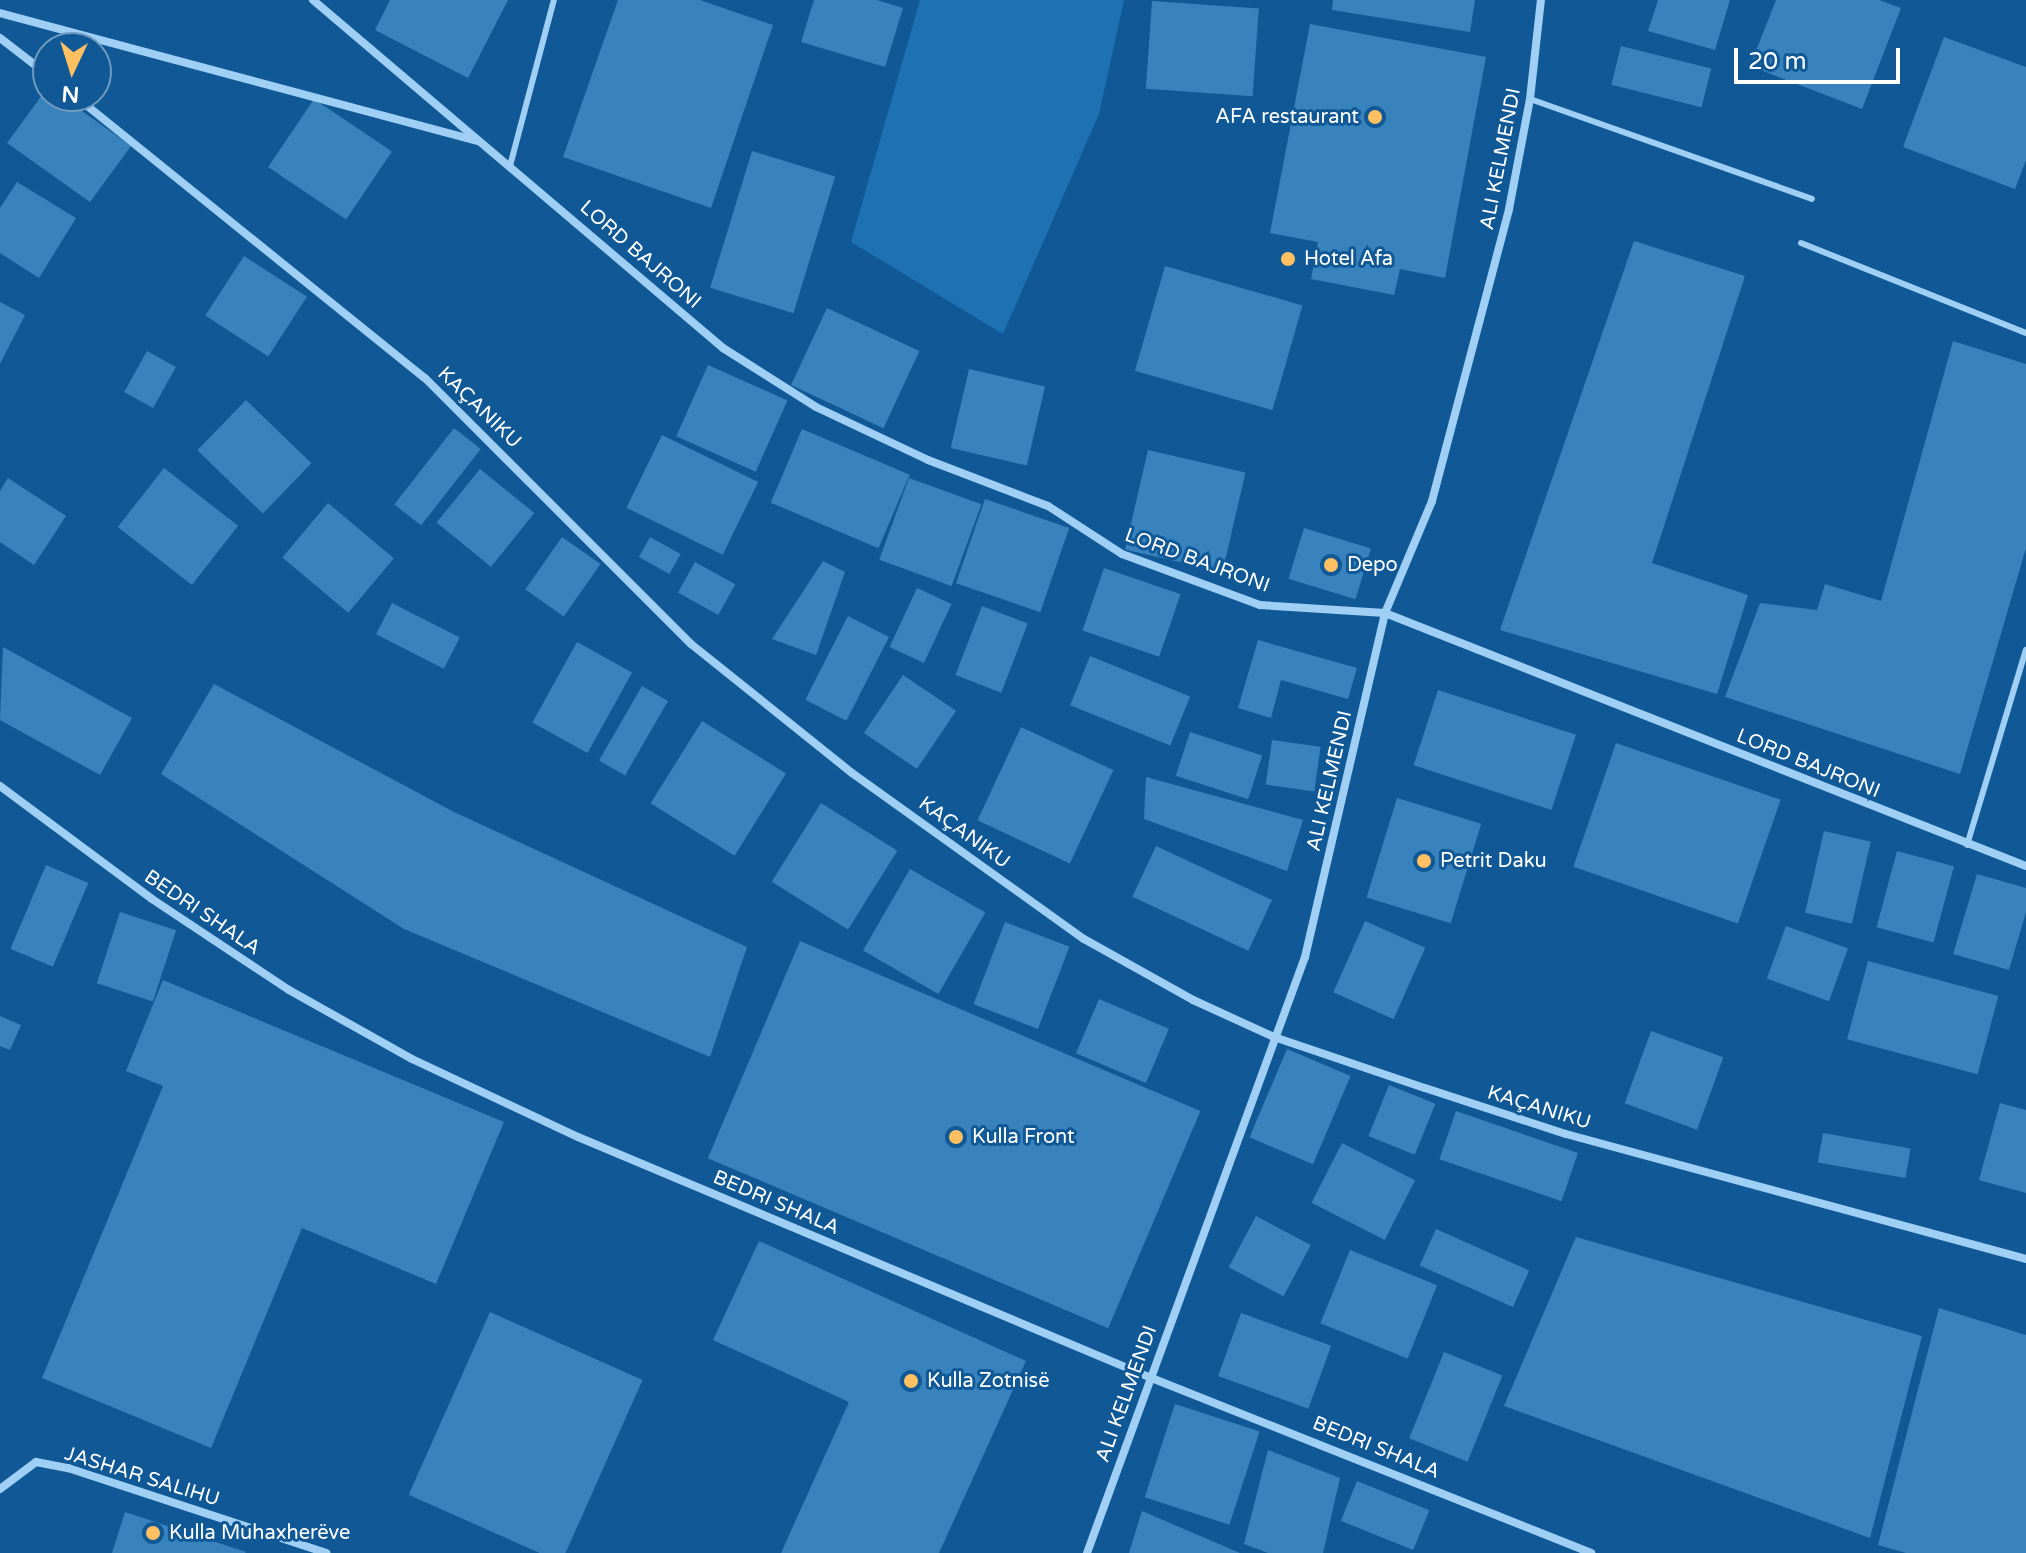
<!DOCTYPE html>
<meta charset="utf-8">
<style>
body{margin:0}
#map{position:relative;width:2026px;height:1553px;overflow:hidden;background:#105996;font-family:"Varela Round",sans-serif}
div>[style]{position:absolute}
.green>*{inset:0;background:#1e72b3}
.building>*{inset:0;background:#3883be;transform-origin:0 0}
.service>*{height:6px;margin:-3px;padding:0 3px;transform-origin:3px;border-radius:3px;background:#9fcff4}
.minor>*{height:8px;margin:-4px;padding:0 4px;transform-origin:4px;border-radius:4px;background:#9fcff4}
.dots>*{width:22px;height:22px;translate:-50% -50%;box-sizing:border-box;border:4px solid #105996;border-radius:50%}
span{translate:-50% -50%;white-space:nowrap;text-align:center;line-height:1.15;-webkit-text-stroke:6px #105996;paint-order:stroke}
.poi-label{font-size:20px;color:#fff}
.right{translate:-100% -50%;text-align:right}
.left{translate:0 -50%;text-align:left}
.street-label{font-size:20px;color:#fff}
.north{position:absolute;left:32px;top:32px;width:80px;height:80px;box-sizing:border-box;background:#105996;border:2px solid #709bc0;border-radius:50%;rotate:184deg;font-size:22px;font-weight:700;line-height:32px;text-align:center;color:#fff}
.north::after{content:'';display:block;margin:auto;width:28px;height:36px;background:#ffc062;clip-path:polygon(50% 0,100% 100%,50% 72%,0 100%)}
.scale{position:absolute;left:1734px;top:48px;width:166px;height:36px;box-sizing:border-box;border:4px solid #fff;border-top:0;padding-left:10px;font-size:24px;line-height:28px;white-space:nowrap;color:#fff;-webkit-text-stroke:6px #105996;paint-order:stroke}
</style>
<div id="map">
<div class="green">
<div style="clip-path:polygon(920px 0,1124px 0,1099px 114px,1003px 334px,851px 242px)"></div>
</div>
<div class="building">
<div style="clip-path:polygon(390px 0,508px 0,468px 78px,375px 30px)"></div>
<div style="clip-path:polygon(618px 0,700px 0,773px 25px,711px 208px,563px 157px)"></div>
<div style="clip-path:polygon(814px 0,877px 0,903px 8px,885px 67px,801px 42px)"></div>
<div style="clip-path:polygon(1333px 0,1475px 0,1470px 32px,1332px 10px)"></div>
<div style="clip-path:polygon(1658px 0,1730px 0,1715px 50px,1648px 31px)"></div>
<div style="clip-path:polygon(1776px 0,1879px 0,1901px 8px,1862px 109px,1750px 66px)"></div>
<div style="left:1152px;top:1px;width:107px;height:88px;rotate:4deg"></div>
<div style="clip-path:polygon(1310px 24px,1486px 57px,1445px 278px,1400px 269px,1394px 295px,1311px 279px,1318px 242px,1270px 233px)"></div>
<div style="clip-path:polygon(1944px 37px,2026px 67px,2026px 160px,2015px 189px,1903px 147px)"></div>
<div style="left:1621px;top:46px;width:93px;height:40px;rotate:14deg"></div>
<div style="clip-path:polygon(48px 87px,48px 96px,61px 96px,131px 146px,90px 202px,7px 143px)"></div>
<div style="left:314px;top:99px;width:94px;height:82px;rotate:34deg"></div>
<div style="left:752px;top:151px;width:87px;height:143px;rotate:17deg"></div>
<div style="clip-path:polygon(17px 182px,76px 218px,39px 278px,0 253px,0 208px)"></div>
<div style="clip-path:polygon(1634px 241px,1745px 276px,1652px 563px,1748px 595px,1717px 694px,1500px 630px)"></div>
<div style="left:244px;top:256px;width:75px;height:71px;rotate:33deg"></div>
<div style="left:1165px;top:266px;width:143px;height:109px;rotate:16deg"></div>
<div style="clip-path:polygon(0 302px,25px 315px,0 364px)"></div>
<div style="left:827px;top:308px;width:102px;height:85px;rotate:25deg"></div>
<div style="clip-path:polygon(1953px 341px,2026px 364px,2026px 548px,1960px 774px,1725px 697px,1760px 603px,1817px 610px,1825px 584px,1881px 601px)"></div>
<div style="left:147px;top:351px;width:33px;height:47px;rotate:29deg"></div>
<div style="left:708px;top:365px;width:87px;height:78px;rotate:24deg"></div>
<div style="left:969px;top:369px;width:78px;height:81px;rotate:13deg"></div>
<div style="left:246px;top:400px;width:91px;height:70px;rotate:44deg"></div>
<div style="left:454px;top:428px;width:34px;height:97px;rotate:38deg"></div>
<div style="left:802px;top:429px;width:117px;height:80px;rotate:23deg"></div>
<div style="left:662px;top:435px;width:107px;height:81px;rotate:26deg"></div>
<div style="left:1148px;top:450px;width:100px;height:102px;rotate:13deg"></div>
<div style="left:164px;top:468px;width:94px;height:75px;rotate:38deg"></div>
<div style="left:480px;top:469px;width:70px;height:69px;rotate:39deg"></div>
<div style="clip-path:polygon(8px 478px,66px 516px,34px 565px,0 542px,0 491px)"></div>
<div style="left:909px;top:478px;width:77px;height:87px;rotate:20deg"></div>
<div style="left:985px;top:499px;width:89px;height:89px;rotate:19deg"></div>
<div style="left:328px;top:503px;width:86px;height:71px;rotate:40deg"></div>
<div style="left:1304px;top:528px;width:70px;height:53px;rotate:17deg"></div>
<div style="left:562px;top:537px;width:47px;height:64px;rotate:35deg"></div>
<div style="left:650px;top:537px;width:35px;height:23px;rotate:29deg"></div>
<div style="clip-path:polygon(823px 561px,845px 572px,816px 655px,772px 639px)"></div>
<div style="left:695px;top:562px;width:46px;height:35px;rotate:29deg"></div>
<div style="left:1104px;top:568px;width:81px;height:66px;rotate:19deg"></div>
<div style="left:917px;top:588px;width:38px;height:65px;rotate:25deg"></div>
<div style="left:392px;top:603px;width:76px;height:35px;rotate:27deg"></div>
<div style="left:982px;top:606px;width:49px;height:74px;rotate:21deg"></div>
<div style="left:848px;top:616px;width:46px;height:94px;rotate:27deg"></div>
<div style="clip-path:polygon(1258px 640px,1357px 668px,1348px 699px,1281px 680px,1271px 718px,1238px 708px)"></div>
<div style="left:577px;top:642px;width:63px;height:92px;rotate:29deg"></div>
<div style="clip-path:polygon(3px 647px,132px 718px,100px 775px,0 720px)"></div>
<div style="left:1090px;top:656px;width:108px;height:53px;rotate:22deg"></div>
<div style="left:903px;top:675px;width:64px;height:70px;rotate:34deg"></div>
<div style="clip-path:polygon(214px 684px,454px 812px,747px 947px,710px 1057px,404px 929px,161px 774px)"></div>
<div style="left:642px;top:686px;width:30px;height:86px;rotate:30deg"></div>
<div style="left:1438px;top:690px;width:145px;height:79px;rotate:18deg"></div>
<div style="left:702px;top:721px;width:99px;height:97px;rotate:32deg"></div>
<div style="left:1021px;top:727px;width:102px;height:103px;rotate:25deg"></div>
<div style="left:1190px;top:732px;width:76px;height:46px;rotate:18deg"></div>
<div style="left:1272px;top:740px;width:49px;height:45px;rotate:8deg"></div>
<div style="left:1616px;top:743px;width:174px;height:131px;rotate:19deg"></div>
<div style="clip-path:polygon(1146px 777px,1303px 820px,1287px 871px,1144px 819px)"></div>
<div style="left:1397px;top:798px;width:88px;height:104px;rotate:17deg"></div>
<div style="left:821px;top:803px;width:90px;height:93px;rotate:32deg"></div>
<div style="left:1824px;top:831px;width:48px;height:84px;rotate:13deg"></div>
<div style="left:1156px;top:846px;width:128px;height:56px;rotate:25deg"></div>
<div style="left:1897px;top:851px;width:59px;height:79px;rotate:15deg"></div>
<div style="left:46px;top:865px;width:46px;height:91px;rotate:23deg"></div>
<div style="left:910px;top:869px;width:87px;height:94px;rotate:30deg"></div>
<div style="clip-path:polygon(1977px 874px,2026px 888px,2026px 912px,2009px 970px,1953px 954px)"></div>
<div style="left:120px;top:912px;width:59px;height:75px;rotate:18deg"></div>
<div style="left:1365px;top:921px;width:66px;height:78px;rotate:24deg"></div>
<div style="left:1005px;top:922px;width:69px;height:88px;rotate:21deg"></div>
<div style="left:1786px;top:926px;width:66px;height:56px;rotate:20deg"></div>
<div style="left:800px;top:941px;width:435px;height:236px;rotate:23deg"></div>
<div style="left:1868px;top:961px;width:135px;height:81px;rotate:15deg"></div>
<div style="clip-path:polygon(163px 980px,504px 1122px,436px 1284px,302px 1228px,211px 1448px,42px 1378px,163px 1086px,126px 1071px)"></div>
<div style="left:1099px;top:999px;width:76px;height:59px;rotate:23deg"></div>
<div style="clip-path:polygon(0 1016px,21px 1025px,10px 1050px,0 1046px)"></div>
<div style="left:1651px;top:1031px;width:77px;height:77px;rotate:20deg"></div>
<div style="left:1287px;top:1049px;width:69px;height:96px;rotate:23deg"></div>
<div style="left:1389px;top:1085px;width:50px;height:55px;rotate:22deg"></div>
<div style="clip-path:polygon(2000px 1103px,2026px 1110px,2026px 1193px,1979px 1180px)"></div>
<div style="left:1456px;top:1111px;width:129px;height:51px;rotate:19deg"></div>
<div style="left:1823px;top:1133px;width:89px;height:30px;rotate:10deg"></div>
<div style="left:1342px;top:1143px;width:82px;height:67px;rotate:27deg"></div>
<div style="left:1256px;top:1216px;width:62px;height:58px;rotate:28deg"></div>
<div style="left:1436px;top:1229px;width:102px;height:40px;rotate:24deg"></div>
<div style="clip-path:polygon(1576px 1237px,1922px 1336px,1870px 1538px,1504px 1406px)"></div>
<div style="clip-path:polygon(759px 1241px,1026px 1361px,939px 1553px,781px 1553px,849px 1402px,713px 1340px)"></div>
<div style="left:1350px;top:1250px;width:94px;height:79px;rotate:22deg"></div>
<div style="clip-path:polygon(1939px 1308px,2026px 1335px,2026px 1553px,1906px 1553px,1878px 1545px)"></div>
<div style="left:490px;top:1312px;width:167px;height:200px;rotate:24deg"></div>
<div style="left:1241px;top:1313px;width:96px;height:67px;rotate:20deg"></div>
<div style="left:1444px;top:1352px;width:63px;height:93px;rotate:22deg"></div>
<div style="left:1175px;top:1404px;width:89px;height:98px;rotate:18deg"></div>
<div style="clip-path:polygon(1268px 1450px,1340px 1478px,1323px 1553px,1268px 1553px,1244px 1544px)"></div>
<div style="left:1357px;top:1481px;width:78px;height:43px;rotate:22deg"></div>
<div style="clip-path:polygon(1142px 1511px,1240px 1553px,1129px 1553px)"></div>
<div style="clip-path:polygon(125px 1512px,246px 1552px,245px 1553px,112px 1553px)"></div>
</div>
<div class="service">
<div style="left:1530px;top:99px;width:299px;rotate:19.5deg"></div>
<div style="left:510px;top:166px;width:172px;rotate:-75.2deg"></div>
<div style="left:1801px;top:243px;width:242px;rotate:21.8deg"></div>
<div style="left:1967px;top:845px;width:204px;rotate:-73.2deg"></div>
</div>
<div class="minor">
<div style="left:313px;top:0;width:538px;rotate:40.32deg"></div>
<div style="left:723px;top:348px;width:110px;rotate:32.4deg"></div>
<div style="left:816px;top:407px;width:124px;rotate:25.3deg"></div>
<div style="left:928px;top:460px;width:129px;rotate:21deg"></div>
<div style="left:1048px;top:506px;width:88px;rotate:33deg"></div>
<div style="left:1122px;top:554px;width:147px;rotate:20.3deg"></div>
<div style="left:1260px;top:605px;width:125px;rotate:3.7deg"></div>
<div style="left:1385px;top:613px;width:689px;rotate:21.54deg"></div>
<div style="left:0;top:13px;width:496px;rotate:15deg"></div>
<div style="left:0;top:38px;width:61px;rotate:37.6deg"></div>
<div style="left:75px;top:96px;width:449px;rotate:38.9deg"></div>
<div style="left:425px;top:378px;width:376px;rotate:45deg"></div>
<div style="left:691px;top:644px;width:206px;rotate:38.7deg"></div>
<div style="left:852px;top:773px;width:285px;rotate:35.6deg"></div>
<div style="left:1084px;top:939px;width:125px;rotate:29.2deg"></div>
<div style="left:1193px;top:1000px;width:89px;rotate:24.6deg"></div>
<div style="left:1274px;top:1037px;width:159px;rotate:18.7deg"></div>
<div style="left:1425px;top:1088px;width:148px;rotate:18.1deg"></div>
<div style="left:1566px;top:1134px;width:477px;rotate:15.2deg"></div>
<div style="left:0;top:786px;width:189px;rotate:36.6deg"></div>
<div style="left:152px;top:899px;width:164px;rotate:33.6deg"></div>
<div style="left:289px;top:990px;width:141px;rotate:29.3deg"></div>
<div style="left:412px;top:1059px;width:183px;rotate:25.2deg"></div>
<div style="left:578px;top:1137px;width:619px;rotate:22.8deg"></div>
<div style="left:1149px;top:1377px;width:476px;rotate:21.7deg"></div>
<div style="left:0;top:1489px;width:45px;rotate:-36.9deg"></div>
<div style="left:36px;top:1462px;width:33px;rotate:11deg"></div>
<div style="left:68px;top:1468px;width:272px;rotate:18.2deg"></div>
<div style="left:1087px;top:1553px;width:635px;rotate:-69.91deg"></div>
<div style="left:1305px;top:957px;width:353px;rotate:-76.9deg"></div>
<div style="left:1385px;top:613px;width:121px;rotate:-67.2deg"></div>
<div style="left:1432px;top:501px;width:302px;rotate:-75.2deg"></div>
<div style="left:1509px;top:209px;width:112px;rotate:-79.2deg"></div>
<div style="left:1530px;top:99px;width:100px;rotate:-83.7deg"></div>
</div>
<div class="dots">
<div style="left:1375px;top:117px;background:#ffc062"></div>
<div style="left:1288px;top:259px;background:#ffc062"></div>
<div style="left:1331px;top:565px;background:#ffc062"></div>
<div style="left:1424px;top:861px;background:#ffc062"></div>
<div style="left:956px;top:1137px;background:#ffc062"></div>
<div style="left:911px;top:1381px;background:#ffc062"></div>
<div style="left:153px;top:1533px;background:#ffc062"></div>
</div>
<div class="poi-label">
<span class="right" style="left:1359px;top:117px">AFA restaurant</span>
<span class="left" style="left:1304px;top:259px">Hotel Afa</span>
<span class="left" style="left:1347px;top:565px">Depo</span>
<span class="left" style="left:1440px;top:861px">Petrit Daku</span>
<span class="left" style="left:972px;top:1137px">Kulla Front</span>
<span class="left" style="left:927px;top:1381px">Kulla Zotnisë</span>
<span class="left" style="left:169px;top:1533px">Kulla Muhaxherëve</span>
</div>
<div class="street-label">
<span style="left:1501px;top:159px;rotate:-79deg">ALI KELMENDI</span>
<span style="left:640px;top:255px;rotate:41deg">LORD BAJRONI</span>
<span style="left:479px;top:408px;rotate:44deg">KAÇANIKU</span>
<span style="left:1197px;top:561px;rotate:20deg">LORD BAJRONI</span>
<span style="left:1808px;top:764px;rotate:22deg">LORD BAJRONI</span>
<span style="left:1330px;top:781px;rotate:-77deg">ALI KELMENDI</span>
<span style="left:964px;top:833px;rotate:36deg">KAÇANIKU</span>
<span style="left:202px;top:913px;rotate:34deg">BEDRI SHALA</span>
<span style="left:1539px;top:1108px;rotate:17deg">KAÇANIKU</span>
<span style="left:776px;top:1203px;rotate:23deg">BEDRI SHALA</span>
<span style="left:1127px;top:1394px;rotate:-70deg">ALI KELMENDI</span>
<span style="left:1376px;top:1448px;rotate:22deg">BEDRI SHALA</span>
<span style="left:142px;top:1477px;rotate:17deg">JASHAR SALIHU</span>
</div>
<div class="north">N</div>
<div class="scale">20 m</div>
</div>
